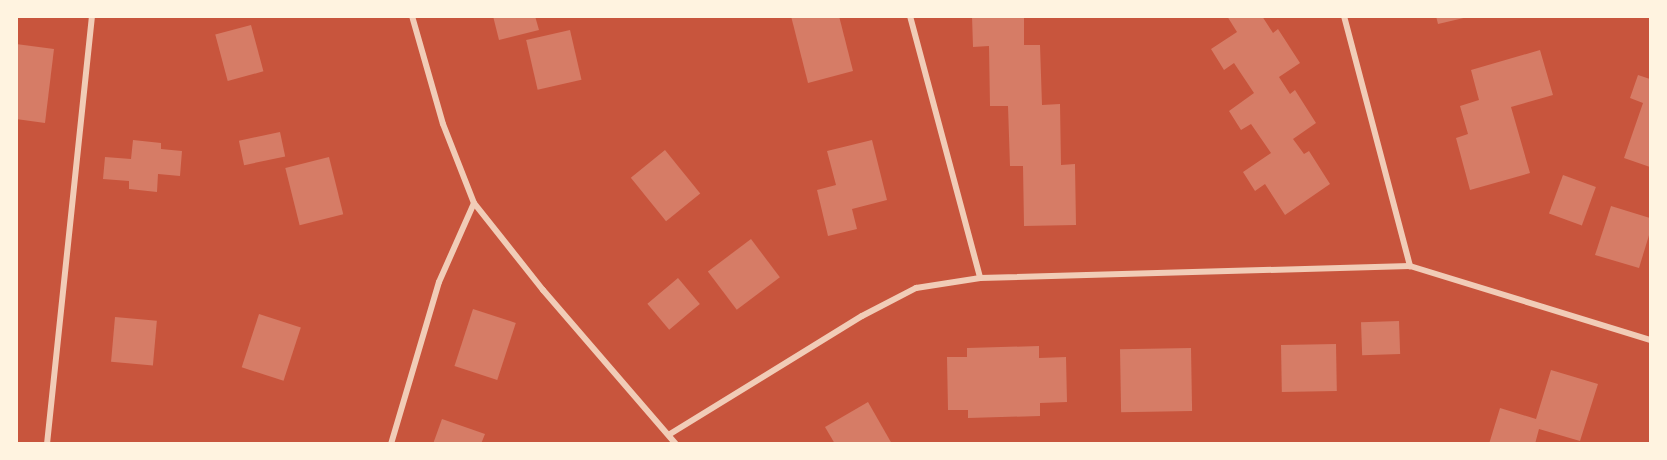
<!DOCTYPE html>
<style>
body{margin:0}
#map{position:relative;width:1667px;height:460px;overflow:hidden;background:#c8553d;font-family:"Space Grotesk",sans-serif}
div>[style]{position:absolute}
.building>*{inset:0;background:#d67c66;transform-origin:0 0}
.minor>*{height:6px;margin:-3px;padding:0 3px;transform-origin:3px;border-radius:3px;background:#f1ccb7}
span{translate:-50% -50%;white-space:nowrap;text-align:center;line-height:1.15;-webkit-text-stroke:5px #fff3e0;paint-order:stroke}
.frame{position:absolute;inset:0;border:18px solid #fff3e0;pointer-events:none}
</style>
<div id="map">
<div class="building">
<div style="clip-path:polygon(493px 16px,535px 16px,539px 30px,499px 40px)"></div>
<div style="clip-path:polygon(791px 16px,839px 16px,853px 71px,808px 83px)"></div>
<div style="clip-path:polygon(972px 16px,1024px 16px,1024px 45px,1040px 45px,1042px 105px,1060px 104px,1061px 165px,1075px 164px,1076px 225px,1024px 226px,1023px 166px,1010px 166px,1008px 106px,990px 106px,989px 46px,973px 47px)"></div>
<div style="clip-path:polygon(1227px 16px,1262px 16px,1273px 33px,1278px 29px,1300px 63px,1279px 77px,1290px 94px,1295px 90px,1316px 123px,1293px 139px,1304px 154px,1309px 151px,1330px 184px,1285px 215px,1265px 184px,1255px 191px,1243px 172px,1271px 153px,1251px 124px,1241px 130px,1229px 111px,1254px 93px,1234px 63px,1224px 70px,1211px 49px,1237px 32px)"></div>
<div style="clip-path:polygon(1436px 16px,1468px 16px,1468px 17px,1438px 24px)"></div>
<div style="left:251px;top:25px;width:48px;height:37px;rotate:75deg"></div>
<div style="left:570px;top:30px;width:51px;height:45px;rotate:77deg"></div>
<div style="clip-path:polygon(16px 44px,54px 49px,45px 123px,16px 119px)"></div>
<div style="clip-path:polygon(1540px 50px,1553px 95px,1511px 107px,1530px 173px,1470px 190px,1456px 138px,1468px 134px,1460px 106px,1479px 100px,1471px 70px)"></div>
<div style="clip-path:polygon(1638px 75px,1650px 79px,1650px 167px,1624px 158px,1643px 103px,1630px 98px)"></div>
<div style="left:280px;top:132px;width:25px;height:42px;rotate:78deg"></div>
<div style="clip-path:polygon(133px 140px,161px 143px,161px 149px,182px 151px,180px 176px,158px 174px,157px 192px,129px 189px,129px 181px,103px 179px,105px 157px,131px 159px)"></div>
<div style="clip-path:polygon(872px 140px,887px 200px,852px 209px,857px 229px,828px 236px,817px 190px,836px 185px,827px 151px)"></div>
<div style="left:665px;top:150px;width:56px;height:44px;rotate:51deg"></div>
<div style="left:329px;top:157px;width:59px;height:45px;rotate:76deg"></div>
<div style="left:1563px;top:175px;width:35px;height:41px;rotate:20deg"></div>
<div style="clip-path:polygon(1611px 206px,1650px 218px,1650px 232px,1639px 268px,1595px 255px)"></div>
<div style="left:751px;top:239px;width:48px;height:54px;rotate:53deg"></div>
<div style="left:678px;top:278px;width:34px;height:40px;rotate:50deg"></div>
<div style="left:473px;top:309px;width:45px;height:60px;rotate:18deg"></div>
<div style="left:259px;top:314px;width:44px;height:56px;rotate:18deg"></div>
<div style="left:115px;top:317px;width:42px;height:45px;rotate:5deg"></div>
<div style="left:1399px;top:321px;width:33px;height:38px;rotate:88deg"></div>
<div style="left:1336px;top:344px;width:47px;height:55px;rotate:89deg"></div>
<div style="clip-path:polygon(1039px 346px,1039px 358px,1066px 357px,1067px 402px,1040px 403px,1040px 416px,968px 418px,968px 410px,948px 410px,947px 357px,967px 357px,967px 348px)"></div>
<div style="left:1191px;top:348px;width:63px;height:71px;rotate:89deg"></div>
<div style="clip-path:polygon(1551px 370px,1598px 384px,1580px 441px,1539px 429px,1535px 444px,1489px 444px,1500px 408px,1536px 419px)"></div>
<div style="clip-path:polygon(868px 402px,892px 444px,835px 444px,825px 427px)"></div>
<div style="clip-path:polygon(442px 419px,485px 434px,481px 444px,433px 444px)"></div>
</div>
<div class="minor">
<div style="left:412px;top:16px;width:112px;rotate:74deg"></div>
<div style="left:443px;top:124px;width:85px;rotate:68.6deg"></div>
<div style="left:474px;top:203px;width:111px;rotate:51.6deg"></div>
<div style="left:543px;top:290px;width:203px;rotate:49.2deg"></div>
<div style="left:910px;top:16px;width:271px;rotate:75deg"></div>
<div style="left:1344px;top:16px;width:259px;rotate:75.2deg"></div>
<div style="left:670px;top:434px;width:225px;rotate:-31.6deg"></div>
<div style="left:862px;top:316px;width:61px;rotate:-27.4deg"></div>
<div style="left:916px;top:288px;width:65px;rotate:-8.9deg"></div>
<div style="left:980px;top:278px;width:430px;rotate:-1.6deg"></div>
<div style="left:1410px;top:266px;width:251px;rotate:17.1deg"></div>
<div style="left:47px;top:444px;width:430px;rotate:-84deg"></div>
<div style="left:391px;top:444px;width:169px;rotate:-73.5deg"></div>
<div style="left:439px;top:282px;width:86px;rotate:-66.1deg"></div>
</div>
<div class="frame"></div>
</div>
